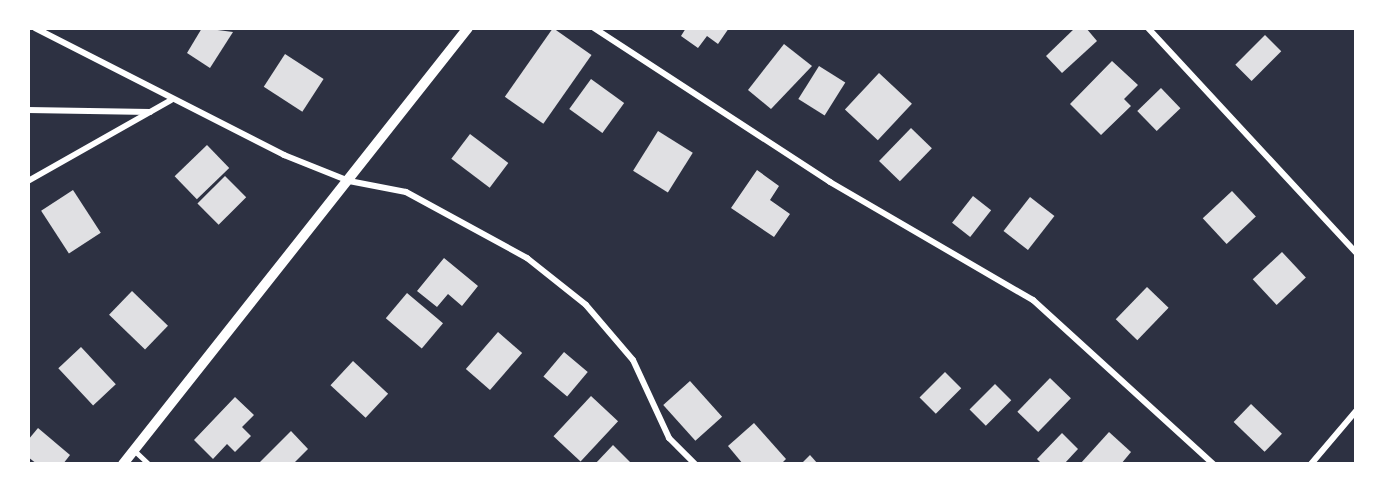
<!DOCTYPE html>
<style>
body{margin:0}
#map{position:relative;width:1384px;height:492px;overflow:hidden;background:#2d3142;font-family:"Source Sans 3",sans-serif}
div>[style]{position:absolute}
.building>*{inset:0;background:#e0e0e3;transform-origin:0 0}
.service>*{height:4.5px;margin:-2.25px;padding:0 2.25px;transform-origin:2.25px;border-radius:2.25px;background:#fff}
.minor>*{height:6px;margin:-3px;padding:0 3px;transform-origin:3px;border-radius:3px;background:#fff}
.tertiary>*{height:10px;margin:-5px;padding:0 5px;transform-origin:5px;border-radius:5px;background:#fff}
span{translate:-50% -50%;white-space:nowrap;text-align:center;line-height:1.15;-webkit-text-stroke:6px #fff;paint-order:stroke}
.frame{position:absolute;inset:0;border:30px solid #fff;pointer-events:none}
</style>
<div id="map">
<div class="building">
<div style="clip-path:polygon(202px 28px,233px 32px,210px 68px,187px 53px)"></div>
<div style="left:553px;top:28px;width:47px;height:84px;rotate:35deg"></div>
<div style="clip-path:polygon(686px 28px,729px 28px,718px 44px,707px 36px,698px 48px,681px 36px)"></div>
<div style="clip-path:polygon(1075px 28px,1086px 28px,1097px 41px,1062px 73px,1046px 56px)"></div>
<div style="left:1265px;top:35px;width:23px;height:42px;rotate:45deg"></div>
<div style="clip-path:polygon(784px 44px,812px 66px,771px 109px,748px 90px)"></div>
<div style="left:285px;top:54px;width:46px;height:39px;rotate:33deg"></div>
<div style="clip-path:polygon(1112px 61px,1138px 85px,1124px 99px,1131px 106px,1101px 135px,1070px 104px)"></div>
<div style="left:819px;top:66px;width:31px;height:39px;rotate:32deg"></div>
<div style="left:879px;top:73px;width:45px;height:50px;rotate:43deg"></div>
<div style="left:591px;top:79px;width:41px;height:37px;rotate:36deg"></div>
<div style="left:1161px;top:88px;width:28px;height:33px;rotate:46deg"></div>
<div style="left:911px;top:128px;width:29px;height:46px;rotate:44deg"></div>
<div style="left:658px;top:131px;width:41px;height:47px;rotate:32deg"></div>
<div style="left:470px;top:134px;width:48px;height:31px;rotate:37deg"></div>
<div style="left:207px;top:145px;width:32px;height:45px;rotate:46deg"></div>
<div style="clip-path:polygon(757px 170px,779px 186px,770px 200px,790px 214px,774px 237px,731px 208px)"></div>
<div style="left:225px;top:176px;width:30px;height:39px;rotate:45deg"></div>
<div style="left:73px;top:190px;width:51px;height:38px;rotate:57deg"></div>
<div style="left:1232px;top:191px;width:35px;height:40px;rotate:47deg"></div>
<div style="left:973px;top:196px;width:23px;height:34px;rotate:38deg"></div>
<div style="left:1030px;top:197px;width:31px;height:43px;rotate:38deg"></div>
<div style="left:1282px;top:252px;width:35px;height:40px;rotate:47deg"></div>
<div style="clip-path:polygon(444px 258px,478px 286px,462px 306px,448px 294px,437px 307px,417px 291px)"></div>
<div style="left:1147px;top:287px;width:30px;height:45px;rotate:44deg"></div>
<div style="left:132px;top:291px;width:50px;height:33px;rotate:44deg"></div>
<div style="left:407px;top:293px;width:47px;height:33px;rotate:40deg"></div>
<div style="left:498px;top:332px;width:32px;height:49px;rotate:41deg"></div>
<div style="left:81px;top:347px;width:51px;height:31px;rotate:47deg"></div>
<div style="left:564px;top:352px;width:31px;height:32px;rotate:40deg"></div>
<div style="left:353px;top:361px;width:48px;height:33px;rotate:43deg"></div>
<div style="left:945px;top:372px;width:23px;height:36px;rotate:45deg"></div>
<div style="left:1050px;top:378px;width:29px;height:47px;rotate:44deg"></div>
<div style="left:690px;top:381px;width:48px;height:36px;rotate:48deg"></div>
<div style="left:995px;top:384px;width:23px;height:36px;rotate:45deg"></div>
<div style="left:591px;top:396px;width:37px;height:55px;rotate:43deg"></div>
<div style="clip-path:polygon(235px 397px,254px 415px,242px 427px,251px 436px,235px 452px,227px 444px,213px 459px,194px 440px)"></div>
<div style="left:1251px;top:404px;width:43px;height:25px;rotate:44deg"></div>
<div style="clip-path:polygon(754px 423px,786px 459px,781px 464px,743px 464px,728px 446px)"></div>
<div style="clip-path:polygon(38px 428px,70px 455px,63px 464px,37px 464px,28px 457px,28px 440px)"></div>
<div style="clip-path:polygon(291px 431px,308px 449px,293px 464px,258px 464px)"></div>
<div style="clip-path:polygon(1109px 432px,1131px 452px,1121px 464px,1080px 464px)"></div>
<div style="clip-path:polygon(1062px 433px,1078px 449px,1064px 464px,1042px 464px,1037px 459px)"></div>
<div style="clip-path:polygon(613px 445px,632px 464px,595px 464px)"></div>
<div style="clip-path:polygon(810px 455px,818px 464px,801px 464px)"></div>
</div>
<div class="service">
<div style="left:135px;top:451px;width:19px;rotate:43deg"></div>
</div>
<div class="minor">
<div style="left:35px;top:28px;width:280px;rotate:27deg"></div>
<div style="left:284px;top:155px;width:70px;rotate:21.8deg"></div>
<div style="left:349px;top:181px;width:58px;rotate:10.9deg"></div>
<div style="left:406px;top:192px;width:138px;rotate:28.6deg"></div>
<div style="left:527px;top:258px;width:75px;rotate:38.5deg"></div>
<div style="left:586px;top:305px;width:72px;rotate:49.5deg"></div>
<div style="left:633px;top:360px;width:86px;rotate:65.2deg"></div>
<div style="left:669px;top:438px;width:37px;rotate:45deg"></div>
<div style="left:594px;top:28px;width:282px;rotate:33.1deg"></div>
<div style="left:830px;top:182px;width:235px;rotate:30.2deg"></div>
<div style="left:1033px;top:300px;width:244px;rotate:42.3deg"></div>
<div style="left:1148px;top:28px;width:306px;rotate:47.2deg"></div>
<div style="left:28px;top:110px;width:122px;rotate:0.9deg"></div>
<div style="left:28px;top:181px;width:164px;rotate:-29.5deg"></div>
<div style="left:1311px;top:464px;width:70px;rotate:-49.7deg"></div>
</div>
<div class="tertiary">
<div style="left:123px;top:464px;width:556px;rotate:-51.65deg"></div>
</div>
<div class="frame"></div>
</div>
